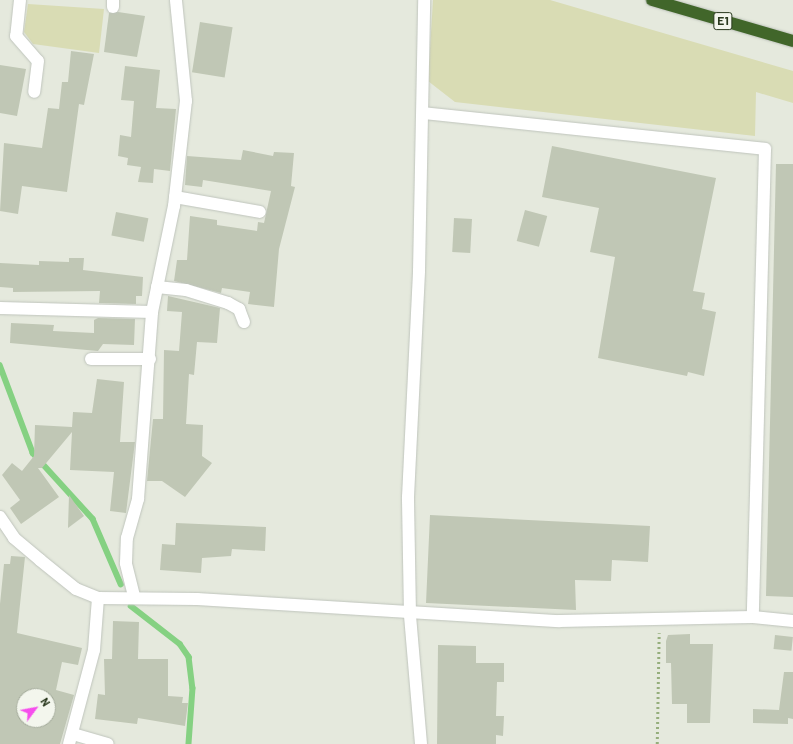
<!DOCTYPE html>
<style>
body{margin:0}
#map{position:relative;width:793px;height:744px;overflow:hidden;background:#e5e9dd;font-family:Barlow,sans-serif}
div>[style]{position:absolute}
.green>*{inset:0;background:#d9dcb4}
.stream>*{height:5.5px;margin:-2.75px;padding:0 2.75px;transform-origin:2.75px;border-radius:2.75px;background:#85d182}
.building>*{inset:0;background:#c0c7b5;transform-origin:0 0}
.path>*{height:2.5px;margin-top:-1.25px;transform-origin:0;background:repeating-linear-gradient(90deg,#95ae7c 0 2px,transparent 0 5px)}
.roads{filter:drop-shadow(0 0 1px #bfc4bc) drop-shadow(0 0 1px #bfc4bc)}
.minor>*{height:12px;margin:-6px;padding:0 6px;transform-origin:6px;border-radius:6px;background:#fff}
.highway>*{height:12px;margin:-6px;padding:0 6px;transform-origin:6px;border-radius:6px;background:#41662a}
span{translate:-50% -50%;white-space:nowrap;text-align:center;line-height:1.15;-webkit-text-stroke:4px #f3f6ed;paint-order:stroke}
.shield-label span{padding:1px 3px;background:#f3f6ed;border:1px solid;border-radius:3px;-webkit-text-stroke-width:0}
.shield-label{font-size:12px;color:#2a391e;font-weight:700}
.north{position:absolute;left:16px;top:688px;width:40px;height:40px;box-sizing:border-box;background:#f3f6ed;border:1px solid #a3aa9a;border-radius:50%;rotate:58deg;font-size:11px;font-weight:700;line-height:16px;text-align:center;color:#2a391e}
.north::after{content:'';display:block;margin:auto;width:14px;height:18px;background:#f64eed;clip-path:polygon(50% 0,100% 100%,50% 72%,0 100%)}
</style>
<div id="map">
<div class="green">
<div style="clip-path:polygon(433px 0,550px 0,793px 71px,793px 103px,756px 92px,755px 136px,455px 102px,428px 81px)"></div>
<div style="clip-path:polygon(28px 4px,104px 9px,99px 53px,33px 44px,24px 32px)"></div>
</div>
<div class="stream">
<div style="left:0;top:365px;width:94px;rotate:69.4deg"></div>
<div style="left:33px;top:453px;width:89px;rotate:47.7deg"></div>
<div style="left:93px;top:519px;width:71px;rotate:66.7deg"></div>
<div style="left:131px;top:606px;width:62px;rotate:37.8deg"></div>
<div style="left:180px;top:644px;width:16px;rotate:55deg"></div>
<div style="left:189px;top:657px;width:31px;rotate:83deg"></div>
<div style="left:193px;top:688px;width:56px;rotate:94.1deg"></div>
</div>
<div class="building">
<div style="clip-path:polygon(118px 12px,145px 16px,137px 57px,104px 52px,109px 13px)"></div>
<div style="left:200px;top:22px;width:33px;height:51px;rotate:9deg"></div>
<div style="clip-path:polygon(71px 51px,94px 54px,84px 105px,79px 104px,67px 192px,22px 186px,18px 214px,0 211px,4px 143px,42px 148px,48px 108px,59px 109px,62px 82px,68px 82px)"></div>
<div style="clip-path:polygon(0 65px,26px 69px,17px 116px,0 113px)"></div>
<div style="clip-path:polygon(125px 66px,160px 70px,156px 108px,176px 109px,170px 171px,154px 169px,153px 183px,138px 182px,141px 167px,127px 165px,128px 158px,118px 156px,120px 135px,131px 137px,134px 101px,121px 100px)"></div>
<div style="clip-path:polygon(552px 146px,716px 178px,693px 291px,705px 293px,702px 309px,716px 312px,704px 376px,688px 372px,687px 376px,598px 358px,615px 257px,590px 252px,599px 208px,542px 197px)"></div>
<div style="clip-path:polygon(243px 150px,273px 156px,274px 152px,294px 153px,291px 186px,295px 187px,279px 249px,274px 307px,248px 304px,250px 292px,222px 288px,221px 293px,174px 281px,177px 260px,187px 260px,190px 216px,217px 220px,217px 225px,257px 231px,258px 222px,264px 223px,271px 191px,203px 180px,202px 187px,185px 185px,187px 156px,241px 160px)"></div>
<div style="clip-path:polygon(776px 164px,793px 164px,793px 597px,766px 596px)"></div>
<div style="left:525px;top:210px;width:23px;height:32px;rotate:15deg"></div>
<div style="left:116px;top:212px;width:33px;height:24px;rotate:11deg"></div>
<div style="left:454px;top:218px;width:18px;height:34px;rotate:3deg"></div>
<div style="clip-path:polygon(69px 258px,84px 258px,83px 270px,143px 277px,142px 296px,136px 296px,136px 304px,99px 303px,100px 291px,13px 292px,13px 288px,0 287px,0 263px,39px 265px,39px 261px,69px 262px)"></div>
<div style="clip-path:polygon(168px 296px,220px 308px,217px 343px,197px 342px,194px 375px,189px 374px,186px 424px,203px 425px,202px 456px,212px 463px,185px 497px,162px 481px,147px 481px,153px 419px,163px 419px,164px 350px,179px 351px,182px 312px,167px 311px)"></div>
<div style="clip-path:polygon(98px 318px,135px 319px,134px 345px,103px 344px,98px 351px,10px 343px,11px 323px,54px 325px,53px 331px,94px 333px,94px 320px)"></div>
<div style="clip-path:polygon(97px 379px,124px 382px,120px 442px,135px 442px,126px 513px,110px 511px,114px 472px,70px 470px,72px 432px,42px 468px,38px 468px,59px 497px,21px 524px,10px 508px,20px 500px,2px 475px,12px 463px,22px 471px,34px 456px,35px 425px,72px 427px,73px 412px,92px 413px)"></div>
<div style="clip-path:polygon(69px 495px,84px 516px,68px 528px)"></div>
<div style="clip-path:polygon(430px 515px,650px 526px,648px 562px,612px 560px,611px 581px,575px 580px,576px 610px,426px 603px)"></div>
<div style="clip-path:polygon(176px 523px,266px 527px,265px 551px,232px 549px,231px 556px,202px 558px,201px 573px,160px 570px,162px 544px,175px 545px)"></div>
<div style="clip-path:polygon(evenodd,11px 556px,25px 557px,17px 633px,82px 648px,78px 665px,62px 662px,56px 690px,74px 695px,60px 744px,0 744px,0 604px,4px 564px,10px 564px,11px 556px,24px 696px,48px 696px,48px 720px,24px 720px,24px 696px)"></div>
<div style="clip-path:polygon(113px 621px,139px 622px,138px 659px,168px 659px,168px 696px,183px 697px,182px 703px,188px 703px,185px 726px,138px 718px,137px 724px,95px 719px,98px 694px,105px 695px,104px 659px,112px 659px)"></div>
<div style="clip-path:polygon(690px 634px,690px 644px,713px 644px,710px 723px,687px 723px,687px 704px,672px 704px,671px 663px,666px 663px,666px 641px,668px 635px)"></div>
<div style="left:775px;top:635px;width:18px;height:14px;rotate:6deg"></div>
<div style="clip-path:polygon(438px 645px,476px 646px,476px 663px,504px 663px,504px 682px,497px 682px,496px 716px,504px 716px,503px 736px,496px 735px,496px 744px,437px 744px)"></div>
<div style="clip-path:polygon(784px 672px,793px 672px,793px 719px,788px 718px,788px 724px,753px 723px,753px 709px,779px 710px)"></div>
</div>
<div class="path">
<div style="left:657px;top:744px;width:111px;rotate:-89deg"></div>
</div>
<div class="roads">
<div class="minor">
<div style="left:20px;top:0;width:36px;rotate:96deg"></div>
<div style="left:16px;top:36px;width:33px;rotate:49deg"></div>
<div style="left:38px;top:61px;width:31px;rotate:97deg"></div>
<div style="left:113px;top:7px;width:7px;rotate:-90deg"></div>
<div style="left:423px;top:113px;width:344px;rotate:6deg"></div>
<div style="left:765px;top:149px;width:468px;rotate:91.5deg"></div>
<div style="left:175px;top:197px;width:86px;rotate:10deg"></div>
<div style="left:157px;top:287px;width:29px;rotate:6deg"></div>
<div style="left:186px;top:290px;width:44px;rotate:17.2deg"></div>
<div style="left:228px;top:303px;width:13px;rotate:29deg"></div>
<div style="left:239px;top:309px;width:14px;rotate:69deg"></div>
<div style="left:0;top:308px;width:152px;rotate:1.5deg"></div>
<div style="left:91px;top:359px;width:59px"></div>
<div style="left:0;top:517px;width:25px;rotate:56deg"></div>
<div style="left:14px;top:538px;width:34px;rotate:40deg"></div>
<div style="left:40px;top:560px;width:46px;rotate:38.9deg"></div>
<div style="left:76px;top:589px;width:24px;rotate:22deg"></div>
<div style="left:98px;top:598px;width:99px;rotate:0.6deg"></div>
<div style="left:197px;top:599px;width:363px;rotate:3.5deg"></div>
<div style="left:559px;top:621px;width:194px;rotate:-1.2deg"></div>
<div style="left:753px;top:617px;width:40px;rotate:5.7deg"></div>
<div style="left:134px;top:596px;width:34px;rotate:-104deg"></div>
<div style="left:126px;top:563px;width:25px;rotate:-88deg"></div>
<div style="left:127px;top:538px;width:41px;rotate:-74.2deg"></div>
<div style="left:138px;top:499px;width:188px;rotate:-85.7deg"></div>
<div style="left:152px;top:312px;width:108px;rotate:-78.3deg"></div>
<div style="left:174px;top:206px;width:106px;rotate:-83.5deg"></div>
<div style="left:186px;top:101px;width:101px;rotate:-95.7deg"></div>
<div style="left:73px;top:734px;width:36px;rotate:16deg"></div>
<div style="left:69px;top:744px;width:97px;rotate:-75.1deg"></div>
<div style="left:94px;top:650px;width:52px;rotate:-85.6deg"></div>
<div style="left:421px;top:744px;width:129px;rotate:-94.9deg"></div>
<div style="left:410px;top:615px;width:118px;rotate:-91deg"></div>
<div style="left:408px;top:497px;width:226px;rotate:-87.2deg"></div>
<div style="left:419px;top:271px;width:271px;rotate:-88.9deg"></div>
</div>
<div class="highway">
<div style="left:652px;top:0;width:147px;rotate:16.2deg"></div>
</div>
</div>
<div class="shield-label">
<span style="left:723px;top:21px">E1</span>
</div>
<div class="north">N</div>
</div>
